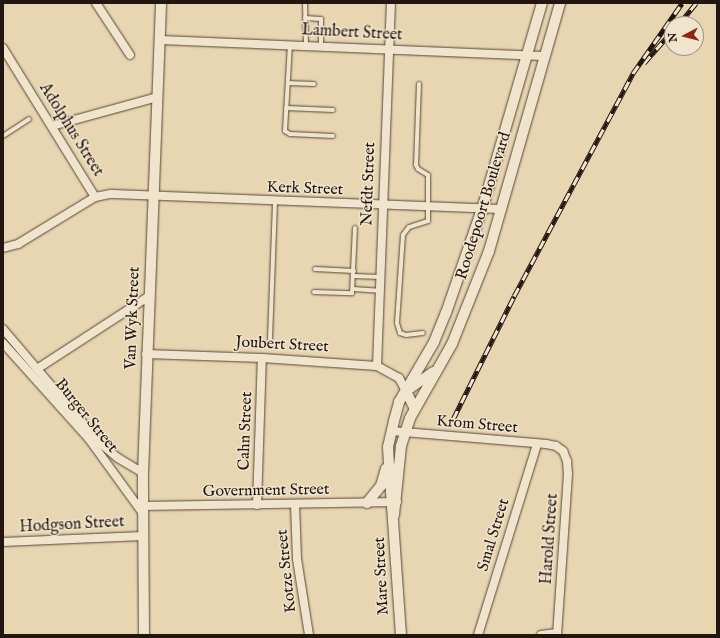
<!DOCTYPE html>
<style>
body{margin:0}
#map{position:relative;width:720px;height:638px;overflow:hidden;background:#e8d6b2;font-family:"IM FELL English",serif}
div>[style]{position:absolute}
.roads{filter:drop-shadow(0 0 1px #544638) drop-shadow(0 0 1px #544638)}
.service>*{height:4px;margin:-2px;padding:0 2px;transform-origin:2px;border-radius:2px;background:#f0e4cd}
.minor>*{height:8px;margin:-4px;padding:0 4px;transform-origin:4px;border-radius:4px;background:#f0e4cd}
.tertiary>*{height:10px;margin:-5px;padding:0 5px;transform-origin:5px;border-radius:5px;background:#f0e4cd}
.rail>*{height:4.5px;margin-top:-2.25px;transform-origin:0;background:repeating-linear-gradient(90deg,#f0e4cd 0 9px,#231610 0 18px);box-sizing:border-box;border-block:1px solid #231610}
span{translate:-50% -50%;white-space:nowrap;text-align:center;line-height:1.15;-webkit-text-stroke:3px #f0e4cd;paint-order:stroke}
.street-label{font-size:16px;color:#231610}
.frame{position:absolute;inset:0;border:4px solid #231610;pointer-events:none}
.north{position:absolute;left:664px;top:16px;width:40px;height:40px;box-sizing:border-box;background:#f0e4cd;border:1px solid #9e9281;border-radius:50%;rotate:263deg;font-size:11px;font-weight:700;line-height:16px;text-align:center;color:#231610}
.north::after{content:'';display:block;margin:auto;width:14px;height:18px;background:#8f2418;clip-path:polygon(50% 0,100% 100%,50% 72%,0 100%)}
</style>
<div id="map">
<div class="roads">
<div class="service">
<div style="left:305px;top:3px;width:42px;rotate:88.6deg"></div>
<div style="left:305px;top:18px;width:16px;rotate:4deg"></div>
<div style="left:321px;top:19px;width:27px;rotate:90deg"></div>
<div style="left:290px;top:44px;width:87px;rotate:93.3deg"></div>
<div style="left:285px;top:131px;width:6px;rotate:31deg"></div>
<div style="left:290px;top:134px;width:43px;rotate:2.7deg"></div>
<div style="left:288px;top:83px;width:26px;rotate:2deg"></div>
<div style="left:419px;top:84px;width:81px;rotate:92.1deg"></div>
<div style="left:416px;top:165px;width:4px;rotate:63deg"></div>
<div style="left:418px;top:169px;width:12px;rotate:31deg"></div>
<div style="left:428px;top:175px;width:46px;rotate:90deg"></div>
<div style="left:428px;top:221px;width:20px;rotate:162deg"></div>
<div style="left:409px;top:227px;width:10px;rotate:127deg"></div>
<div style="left:403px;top:235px;width:88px;rotate:93.9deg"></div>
<div style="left:397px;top:323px;width:10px;rotate:73deg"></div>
<div style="left:400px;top:333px;width:6px;rotate:18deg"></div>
<div style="left:406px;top:335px;width:17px;rotate:-7deg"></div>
<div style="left:286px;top:108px;width:47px;rotate:2.4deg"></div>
<div style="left:3px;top:136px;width:31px;rotate:-33deg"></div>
<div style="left:315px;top:269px;width:39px;rotate:3deg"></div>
<div style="left:354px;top:276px;width:26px;rotate:2deg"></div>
<div style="left:353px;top:289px;width:26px;rotate:4deg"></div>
<div style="left:314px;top:292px;width:38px;rotate:2deg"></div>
<div style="left:352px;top:293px;width:65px;rotate:-87.4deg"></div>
<div style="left:270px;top:339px;width:137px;rotate:-87.9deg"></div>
</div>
<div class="minor">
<div style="left:96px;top:3px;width:62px;rotate:56.8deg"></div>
<div style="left:159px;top:40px;width:385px;rotate:2.4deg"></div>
<div style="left:3px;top:48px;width:175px;rotate:58.3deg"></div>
<div style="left:52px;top:126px;width:109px;rotate:-15.4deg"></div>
<div style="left:3px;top:248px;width:16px;rotate:-15deg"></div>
<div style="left:18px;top:244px;width:90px;rotate:-31.4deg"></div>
<div style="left:95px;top:197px;width:16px;rotate:-11deg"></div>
<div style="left:111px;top:194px;width:391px;rotate:2.2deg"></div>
<div style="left:3px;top:329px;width:150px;rotate:49.6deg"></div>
<div style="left:100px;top:443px;width:23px;rotate:40deg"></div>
<div style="left:118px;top:458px;width:29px;rotate:31deg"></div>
<div style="left:3px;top:343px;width:129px;rotate:48.1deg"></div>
<div style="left:89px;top:439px;width:90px;rotate:54deg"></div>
<div style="left:146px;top:354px;width:116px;rotate:2deg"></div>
<div style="left:262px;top:358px;width:115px;rotate:4deg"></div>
<div style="left:377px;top:366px;width:25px;rotate:29deg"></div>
<div style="left:399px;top:378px;width:15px;rotate:62deg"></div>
<div style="left:377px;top:366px;width:363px;rotate:-87.8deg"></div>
<div style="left:37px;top:369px;width:132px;rotate:-33deg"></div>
<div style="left:392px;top:431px;width:155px;rotate:4.8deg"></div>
<div style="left:546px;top:444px;width:10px;rotate:11deg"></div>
<div style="left:556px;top:446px;width:9px;rotate:36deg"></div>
<div style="left:563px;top:451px;width:11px;rotate:68deg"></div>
<div style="left:567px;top:461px;width:13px;rotate:86deg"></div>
<div style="left:568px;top:474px;width:161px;rotate:93.9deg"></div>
<div style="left:295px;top:504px;width:55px;rotate:87.9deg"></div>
<div style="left:297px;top:559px;width:77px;rotate:81deg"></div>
<div style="left:257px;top:505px;width:147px;rotate:-88.1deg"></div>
<div style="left:142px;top:506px;width:255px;rotate:-0.9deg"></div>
<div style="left:3px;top:542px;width:140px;rotate:-2.5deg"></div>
<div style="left:478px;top:635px;width:200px;rotate:-72.8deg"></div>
<div style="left:541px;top:635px;width:16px;rotate:-7deg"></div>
</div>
<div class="tertiary">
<div style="left:414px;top:407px;width:18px;rotate:-117deg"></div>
<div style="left:406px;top:391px;width:33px;rotate:-35deg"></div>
<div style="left:367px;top:503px;width:22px;rotate:-51deg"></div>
<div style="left:381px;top:486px;width:18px;rotate:-74deg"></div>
<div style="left:394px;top:515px;width:69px;rotate:-84.2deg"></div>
<div style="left:401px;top:446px;width:29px;rotate:-72deg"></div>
<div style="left:410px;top:418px;width:85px;rotate:-60.4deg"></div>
<div style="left:452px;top:344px;width:100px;rotate:-68.3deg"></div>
<div style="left:489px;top:251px;width:258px;rotate:-74deg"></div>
<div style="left:144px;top:635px;width:162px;rotate:-90.4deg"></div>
<div style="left:143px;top:473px;width:470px;rotate:-87.8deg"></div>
<div style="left:401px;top:635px;width:170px;rotate:-94deg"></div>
<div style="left:389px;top:465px;width:18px;rotate:-93deg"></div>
<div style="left:388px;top:447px;width:27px;rotate:-77deg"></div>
<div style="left:394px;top:421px;width:20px;rotate:-75deg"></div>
<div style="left:399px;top:402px;width:69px;rotate:-59.7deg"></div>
<div style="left:434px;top:342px;width:31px;rotate:-68deg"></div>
<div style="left:446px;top:313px;width:113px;rotate:-70.9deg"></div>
<div style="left:483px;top:206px;width:211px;rotate:-73.8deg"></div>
</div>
</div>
<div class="rail">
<div style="left:679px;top:24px;width:27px;rotate:-51deg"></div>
<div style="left:644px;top:63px;width:43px;rotate:-48.8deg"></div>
<div style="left:453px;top:419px;width:137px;rotate:-63.6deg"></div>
<div style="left:514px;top:296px;width:253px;rotate:-61.9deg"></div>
<div style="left:633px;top:73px;width:85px;rotate:-55deg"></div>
</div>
<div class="street-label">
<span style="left:352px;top:33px;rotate:3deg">Lambert Street</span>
<span style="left:71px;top:130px;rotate:58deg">Adolphus Street</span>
<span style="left:369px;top:184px;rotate:-88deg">Nefdt Street</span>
<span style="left:305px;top:189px;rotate:2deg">Kerk Street</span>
<span style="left:484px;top:206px;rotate:-73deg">Roodepoort Boulevard</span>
<span style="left:133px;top:318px;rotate:-88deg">Van Wyk Street</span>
<span style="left:282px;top:345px;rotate:3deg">Joubert Street</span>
<span style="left:86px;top:416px;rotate:51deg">Burger Street</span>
<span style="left:477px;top:425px;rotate:5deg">Krom Street</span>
<span style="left:246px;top:431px;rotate:-88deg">Cahn Street</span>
<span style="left:266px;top:491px;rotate:-1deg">Government Street</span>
<span style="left:72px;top:525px;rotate:-3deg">Hodgson Street</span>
<span style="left:494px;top:535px;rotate:-73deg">Smal Street</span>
<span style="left:550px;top:539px;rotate:-86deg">Harold Street</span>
<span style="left:287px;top:571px;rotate:-96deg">Kotze Street</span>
<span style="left:382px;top:576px;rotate:-93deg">Mare Street</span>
</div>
<div class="frame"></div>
<div class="north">N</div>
</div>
